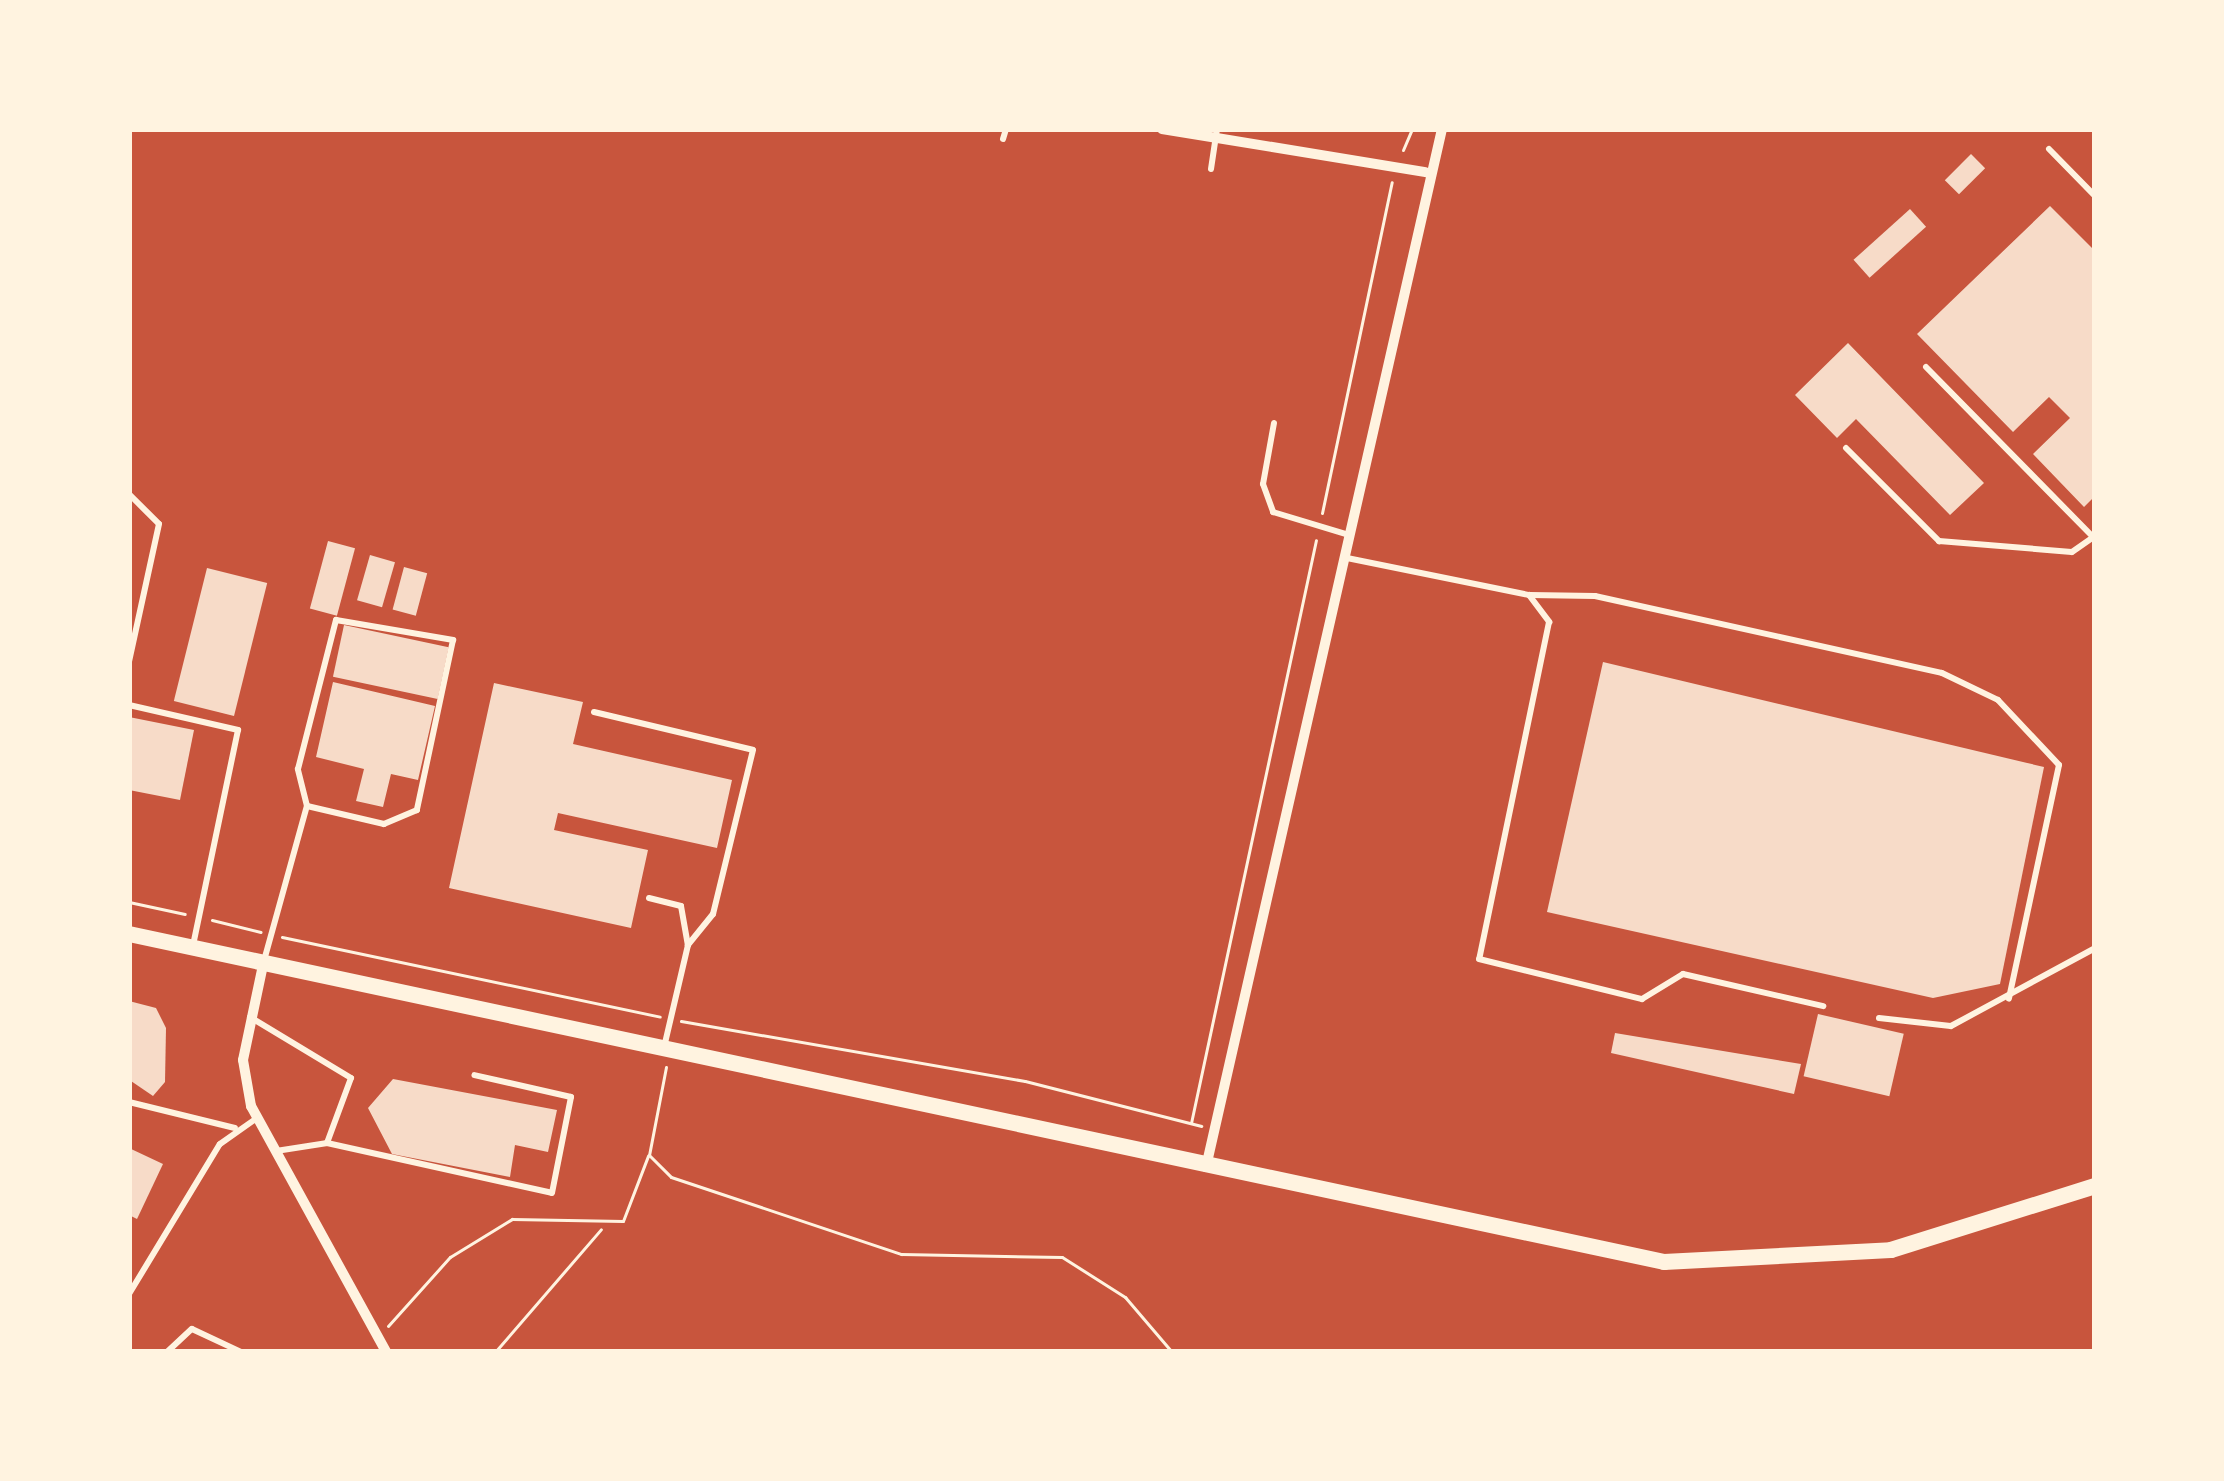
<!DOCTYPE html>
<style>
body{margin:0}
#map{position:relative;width:2224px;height:1481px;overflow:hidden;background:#c8553d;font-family:Merriweather,serif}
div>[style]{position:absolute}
.building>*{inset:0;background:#f7dbc8;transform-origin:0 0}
.path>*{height:3px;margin:-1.5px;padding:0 1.5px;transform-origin:1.5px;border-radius:1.5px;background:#fff3e0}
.service>*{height:6px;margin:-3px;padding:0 3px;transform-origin:3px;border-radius:3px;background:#fff3e0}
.minor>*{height:10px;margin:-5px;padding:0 5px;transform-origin:5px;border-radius:5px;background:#fff3e0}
.primary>*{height:16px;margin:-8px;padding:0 8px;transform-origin:8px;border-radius:8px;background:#fff3e0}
span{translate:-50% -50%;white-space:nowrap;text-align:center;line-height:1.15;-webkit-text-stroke:12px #fff3e0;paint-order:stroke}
.frame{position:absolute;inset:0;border:132px solid #fff3e0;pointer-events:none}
</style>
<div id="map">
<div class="building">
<div style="left:1971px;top:154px;width:20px;height:37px;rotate:45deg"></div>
<div style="clip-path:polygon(2050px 206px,2095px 251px,2095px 496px,2084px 507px,2033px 454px,2070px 418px,2049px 397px,2013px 432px,1917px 334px)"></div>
<div style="left:1910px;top:209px;width:24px;height:76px;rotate:48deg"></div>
<div style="clip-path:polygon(1848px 343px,1984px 483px,1950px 515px,1856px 419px,1837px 438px,1795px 395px)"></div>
<div style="left:328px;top:541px;width:28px;height:70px;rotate:15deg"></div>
<div style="left:370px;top:555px;width:26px;height:47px;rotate:16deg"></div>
<div style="left:404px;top:567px;width:24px;height:44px;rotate:15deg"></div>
<div style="left:207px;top:568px;width:62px;height:137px;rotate:14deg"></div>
<div style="left:344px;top:625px;width:107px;height:53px;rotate:12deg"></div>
<div style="clip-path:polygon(1603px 662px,2044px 767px,2000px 984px,1933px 998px,1547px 912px)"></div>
<div style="clip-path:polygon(333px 682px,435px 706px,418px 780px,391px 774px,383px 807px,356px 801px,364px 769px,316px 757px)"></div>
<div style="clip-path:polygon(494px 683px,583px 702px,573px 744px,732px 780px,717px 848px,558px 813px,554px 830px,648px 850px,631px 928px,449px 888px)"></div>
<div style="clip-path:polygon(129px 717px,194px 730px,180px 800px,129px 790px)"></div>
<div style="clip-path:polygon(129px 1001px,156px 1008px,166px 1028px,165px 1082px,153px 1096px,131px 1081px)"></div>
<div style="left:1818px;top:1014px;width:88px;height:64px;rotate:13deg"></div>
<div style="clip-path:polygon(1615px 1033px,1801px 1064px,1794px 1094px,1611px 1053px)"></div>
<div style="clip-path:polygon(393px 1079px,557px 1110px,548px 1152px,515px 1145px,510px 1177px,392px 1154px,368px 1108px)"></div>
<div style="clip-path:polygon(129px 1148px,163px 1164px,137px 1219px,129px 1215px)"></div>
</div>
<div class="path">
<div style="left:1403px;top:150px;width:23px;rotate:-67deg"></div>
<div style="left:1322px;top:513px;width:338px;rotate:-78.1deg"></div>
<div style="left:129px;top:902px;width:57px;rotate:12.1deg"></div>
<div style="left:212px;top:920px;width:50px;rotate:13.8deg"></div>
<div style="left:282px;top:937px;width:386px;rotate:11.9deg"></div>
<div style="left:681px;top:1021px;width:349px;rotate:9.9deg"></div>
<div style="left:1025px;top:1081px;width:182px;rotate:14.3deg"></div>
<div style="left:666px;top:1067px;width:90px;rotate:100.9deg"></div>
<div style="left:649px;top:1155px;width:31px;rotate:45deg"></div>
<div style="left:671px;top:1177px;width:243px;rotate:18.5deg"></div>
<div style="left:901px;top:1254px;width:161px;rotate:1.1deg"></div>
<div style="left:1062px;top:1257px;width:75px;rotate:32.4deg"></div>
<div style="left:1125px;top:1297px;width:72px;rotate:49.5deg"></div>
<div style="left:1191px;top:1123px;width:596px;rotate:-77.9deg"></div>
<div style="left:388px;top:1326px;width:93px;rotate:-48.1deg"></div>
<div style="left:450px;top:1257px;width:73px;rotate:-31.5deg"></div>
<div style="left:512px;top:1219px;width:111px;rotate:1deg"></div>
<div style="left:623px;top:1221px;width:70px;rotate:-69deg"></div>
<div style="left:495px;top:1352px;width:162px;rotate:-49.2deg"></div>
</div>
<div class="service">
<div style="left:1003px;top:139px;width:10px;rotate:-73deg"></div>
<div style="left:2049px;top:149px;width:66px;rotate:45.6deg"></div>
<div style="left:1211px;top:169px;width:40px;rotate:-81.5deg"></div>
<div style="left:1926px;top:367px;width:238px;rotate:45.5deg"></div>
<div style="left:1274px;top:423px;width:62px;rotate:100.2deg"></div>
<div style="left:1263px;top:484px;width:30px;rotate:70deg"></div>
<div style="left:1273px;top:512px;width:79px;rotate:16.8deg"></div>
<div style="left:1846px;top:448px;width:132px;rotate:45deg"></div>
<div style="left:1939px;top:541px;width:133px;rotate:4.7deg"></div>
<div style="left:2072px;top:552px;width:28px;rotate:-35deg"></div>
<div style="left:129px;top:494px;width:42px;rotate:45deg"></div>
<div style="left:159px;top:524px;width:141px;rotate:102.3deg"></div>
<div style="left:1347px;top:558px;width:186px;rotate:11.5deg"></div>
<div style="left:1529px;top:595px;width:34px;rotate:53deg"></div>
<div style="left:1549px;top:622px;width:344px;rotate:101.7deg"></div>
<div style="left:1479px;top:959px;width:168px;rotate:13.8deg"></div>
<div style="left:1642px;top:999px;width:48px;rotate:-31.4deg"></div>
<div style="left:1683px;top:974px;width:144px;rotate:12.9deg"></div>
<div style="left:1530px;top:595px;width:65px;rotate:0.9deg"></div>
<div style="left:1595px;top:596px;width:355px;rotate:12.5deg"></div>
<div style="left:1942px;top:673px;width:62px;rotate:25.7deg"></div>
<div style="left:1998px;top:700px;width:89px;rotate:46.8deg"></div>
<div style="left:2059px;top:765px;width:239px;rotate:102.1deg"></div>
<div style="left:129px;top:705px;width:112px;rotate:12.9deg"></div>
<div style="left:238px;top:730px;width:221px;rotate:101.8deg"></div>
<div style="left:594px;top:712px;width:163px;rotate:13.4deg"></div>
<div style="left:753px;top:750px;width:169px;rotate:103.7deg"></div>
<div style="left:713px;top:914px;width:40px;rotate:129deg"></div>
<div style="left:688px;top:945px;width:101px;rotate:103.2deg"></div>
<div style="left:649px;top:898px;width:33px;rotate:14deg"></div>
<div style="left:681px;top:906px;width:40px;rotate:80deg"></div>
<div style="left:265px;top:957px;width:157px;rotate:-74.5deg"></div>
<div style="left:307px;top:806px;width:38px;rotate:-104deg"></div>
<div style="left:298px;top:769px;width:154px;rotate:-75.7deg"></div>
<div style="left:336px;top:620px;width:119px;rotate:9.7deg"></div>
<div style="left:453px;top:640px;width:174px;rotate:102deg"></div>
<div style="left:417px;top:810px;width:36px;rotate:157deg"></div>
<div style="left:384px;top:824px;width:79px;rotate:-166.8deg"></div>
<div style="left:250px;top:1017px;width:118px;rotate:31.1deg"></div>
<div style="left:351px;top:1078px;width:69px;rotate:110.3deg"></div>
<div style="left:1879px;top:1018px;width:72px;rotate:6.3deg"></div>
<div style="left:1951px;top:1026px;width:164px;rotate:-28.4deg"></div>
<div style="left:129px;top:1102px;width:109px;rotate:13.8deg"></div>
<div style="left:276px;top:1151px;width:52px;rotate:-8.9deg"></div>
<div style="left:327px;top:1143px;width:230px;rotate:12.5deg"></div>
<div style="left:552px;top:1193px;width:98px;rotate:-78.8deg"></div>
<div style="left:571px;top:1097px;width:99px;rotate:-167.2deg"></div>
<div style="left:129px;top:1294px;width:175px;rotate:-58.8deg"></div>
<div style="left:220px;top:1144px;width:45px;rotate:-35.1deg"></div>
<div style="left:167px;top:1352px;width:34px;rotate:-43deg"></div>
<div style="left:192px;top:1329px;width:54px;rotate:25.1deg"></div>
</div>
<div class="minor">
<div style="left:1162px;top:129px;width:267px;rotate:9.3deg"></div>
<div style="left:263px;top:965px;width:97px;rotate:101.9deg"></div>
<div style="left:243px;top:1060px;width:47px;rotate:80.1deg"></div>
<div style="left:251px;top:1106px;width:281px;rotate:61.2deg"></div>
<div style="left:1206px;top:1167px;width:1064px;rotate:-77.19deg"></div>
</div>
<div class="primary">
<div style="left:129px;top:934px;width:1570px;rotate:12.06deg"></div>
<div style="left:1664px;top:1262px;width:227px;rotate:-3deg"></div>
<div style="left:1891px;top:1250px;width:214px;rotate:-17.4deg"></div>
</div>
<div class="frame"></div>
</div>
